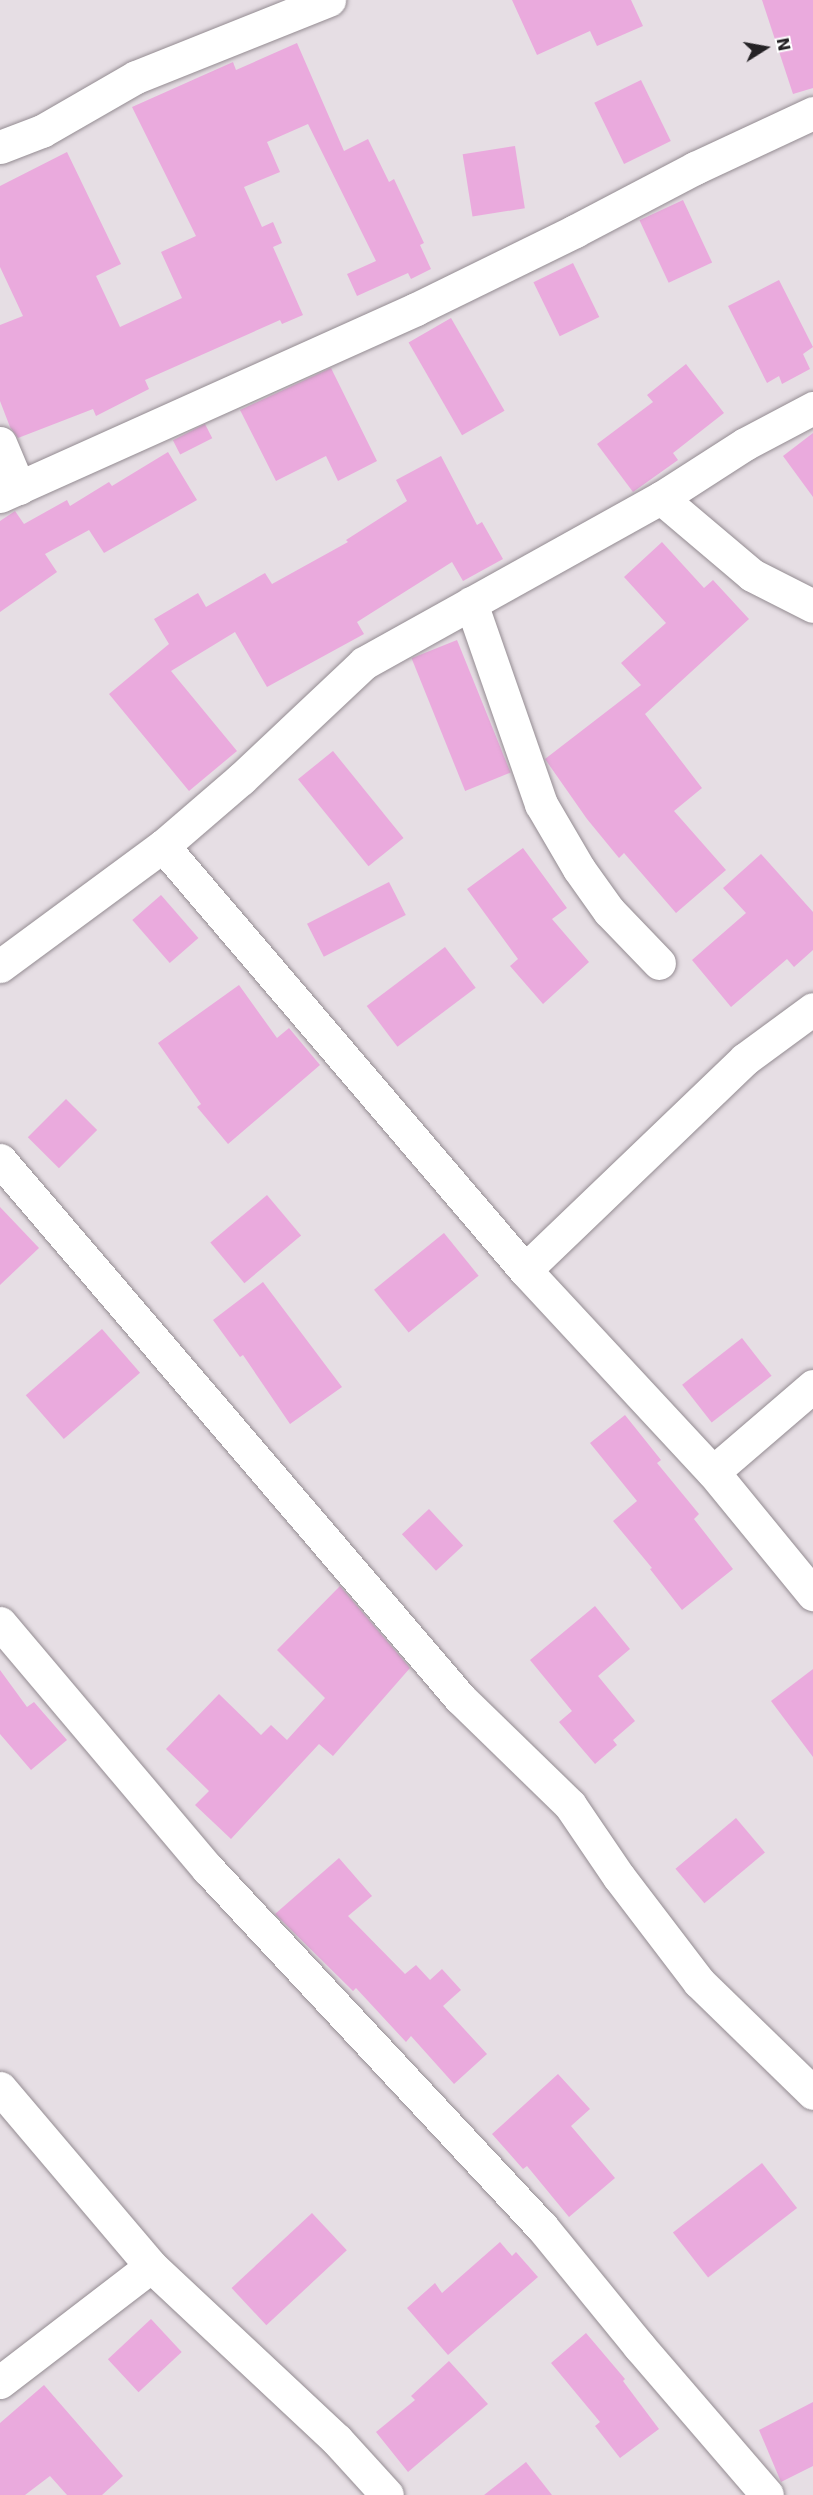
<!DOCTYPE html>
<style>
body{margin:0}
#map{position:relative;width:813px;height:2495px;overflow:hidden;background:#e6dee4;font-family:"DejaVu Sans",sans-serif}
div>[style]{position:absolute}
.building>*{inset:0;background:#eaaadd;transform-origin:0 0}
.roads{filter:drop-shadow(0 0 2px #948c92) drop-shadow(0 0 2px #948c92)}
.minor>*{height:33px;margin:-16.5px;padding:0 16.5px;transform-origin:16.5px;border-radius:16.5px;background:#fff}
span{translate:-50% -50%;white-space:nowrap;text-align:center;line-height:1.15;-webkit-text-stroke:4.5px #fff;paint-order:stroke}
.north{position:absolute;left:735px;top:18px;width:60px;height:60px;-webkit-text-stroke:4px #fff;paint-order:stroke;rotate:79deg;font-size:16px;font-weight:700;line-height:24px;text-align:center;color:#252225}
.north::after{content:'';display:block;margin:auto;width:21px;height:27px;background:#252225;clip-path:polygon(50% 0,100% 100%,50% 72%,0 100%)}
</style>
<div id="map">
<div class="building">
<div style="clip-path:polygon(512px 0,631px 0,643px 26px,597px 46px,590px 31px,537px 55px)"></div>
<div style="clip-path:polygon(762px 0,813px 0,813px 88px,793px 94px)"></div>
<div style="clip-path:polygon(297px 43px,344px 151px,368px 139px,389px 182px,394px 179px,424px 243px,420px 245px,431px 269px,411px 279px,408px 273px,357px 296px,347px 274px,376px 261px,308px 124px,267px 142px,280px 172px,244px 187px,262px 227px,273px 222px,282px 243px,273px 247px,303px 315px,282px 324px,280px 320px,145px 380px,149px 389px,96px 416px,93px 409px,18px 438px,10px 427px,0 401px,0 325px,23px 316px,0 267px,0 186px,67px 152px,121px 264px,96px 276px,120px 327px,182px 298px,161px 252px,196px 236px,132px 107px,233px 62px,236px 70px)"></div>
<div style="left:641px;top:80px;width:68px;height:52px;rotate:64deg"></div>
<div style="left:515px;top:146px;width:63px;height:53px;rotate:81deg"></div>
<div style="left:683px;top:200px;width:69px;height:48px;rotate:65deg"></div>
<div style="left:573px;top:263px;width:60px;height:44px;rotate:64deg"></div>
<div style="clip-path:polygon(779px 280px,813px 347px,803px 354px,810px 369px,782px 384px,779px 376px,767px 383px,728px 306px)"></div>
<div style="left:451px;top:318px;width:107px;height:49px;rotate:60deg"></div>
<div style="clip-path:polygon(686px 364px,724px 413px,673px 453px,678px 460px,633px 492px,597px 444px,653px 402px,647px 395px)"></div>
<div style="clip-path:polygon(331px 368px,377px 461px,338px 481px,326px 456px,276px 481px,240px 410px)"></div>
<div style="left:205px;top:424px;width:16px;height:36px;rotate:63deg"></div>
<div style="clip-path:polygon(813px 433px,813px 497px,783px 456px)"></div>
<div style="clip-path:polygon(168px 452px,197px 500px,104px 553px,89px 530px,45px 554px,57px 572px,0 612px,0 521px,15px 511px,24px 524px,67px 500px,70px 506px,109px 482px,112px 486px)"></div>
<div style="clip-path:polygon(441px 456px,477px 525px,482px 522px,503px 559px,463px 581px,452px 562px,357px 622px,364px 634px,267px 687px,235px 632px,171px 671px,237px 751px,189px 791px,109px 694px,169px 644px,154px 619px,198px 593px,206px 607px,265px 573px,272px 584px,348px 542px,346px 540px,407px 501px,396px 480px)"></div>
<div style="clip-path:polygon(662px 542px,704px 588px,713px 580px,749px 619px,645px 714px,702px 788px,674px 811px,726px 870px,676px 913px,624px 853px,619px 858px,587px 819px,545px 759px,641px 685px,621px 663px,666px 623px,624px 577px)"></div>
<div style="left:457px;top:640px;width:143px;height:49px;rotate:68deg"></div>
<div style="left:333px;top:751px;width:112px;height:45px;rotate:51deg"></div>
<div style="clip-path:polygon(523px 848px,567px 908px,552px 919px,589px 962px,543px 1004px,510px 966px,518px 959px,467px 889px)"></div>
<div style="clip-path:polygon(761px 854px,813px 912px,813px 950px,794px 967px,787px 959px,731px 1007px,692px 960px,746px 913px,723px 888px)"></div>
<div style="left:389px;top:882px;width:37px;height:92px;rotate:63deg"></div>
<div style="left:161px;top:895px;width:57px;height:38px;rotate:49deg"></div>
<div style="left:445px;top:947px;width:51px;height:98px;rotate:53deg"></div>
<div style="clip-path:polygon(239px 985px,277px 1038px,289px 1028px,320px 1065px,228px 1144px,197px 1107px,201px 1104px,158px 1043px)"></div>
<div style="left:66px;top:1099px;width:44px;height:54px;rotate:45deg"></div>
<div style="left:267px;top:1195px;width:53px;height:74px;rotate:50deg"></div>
<div style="clip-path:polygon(0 1207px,39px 1248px,0 1285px)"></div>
<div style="left:444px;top:1233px;width:55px;height:90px;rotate:51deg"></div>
<div style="clip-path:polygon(263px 1282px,342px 1387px,290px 1424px,243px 1355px,240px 1357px,213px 1320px)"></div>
<div style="left:102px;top:1329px;width:58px;height:101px;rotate:49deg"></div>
<div style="left:742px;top:1338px;width:48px;height:76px;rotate:52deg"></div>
<div style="clip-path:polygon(625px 1415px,661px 1460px,657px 1463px,699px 1514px,694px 1519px,733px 1569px,682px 1610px,650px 1569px,652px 1568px,613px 1521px,637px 1501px,590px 1443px)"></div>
<div style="left:429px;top:1509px;width:50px;height:37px;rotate:47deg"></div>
<div style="clip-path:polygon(340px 1586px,410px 1668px,333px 1756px,319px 1744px,231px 1839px,195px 1805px,209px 1791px,166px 1749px,219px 1694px,261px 1735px,271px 1725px,287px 1740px,325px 1698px,277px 1650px)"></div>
<div style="clip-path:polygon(595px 1606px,630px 1649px,598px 1676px,635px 1721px,613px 1740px,617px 1745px,595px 1764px,559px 1722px,572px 1711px,530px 1660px)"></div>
<div style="clip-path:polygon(813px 1669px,813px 1757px,771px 1701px)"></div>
<div style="clip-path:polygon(0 1670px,27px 1707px,34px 1702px,67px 1740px,31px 1770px,0 1734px)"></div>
<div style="left:736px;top:1818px;width:45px;height:79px;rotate:50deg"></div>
<div style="clip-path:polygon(339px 1858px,372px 1896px,348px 1916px,405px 1974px,416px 1965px,430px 1980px,442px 1969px,461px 1990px,443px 2006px,487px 2054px,454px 2084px,411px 2036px,406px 2042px,356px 1988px,353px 1991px,275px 1914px)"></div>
<div style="clip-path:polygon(558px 2074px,590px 2109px,571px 2126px,615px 2178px,569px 2217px,527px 2166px,523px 2169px,492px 2134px)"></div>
<div style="left:762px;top:2163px;width:57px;height:113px;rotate:52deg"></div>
<div style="left:312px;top:2213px;width:51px;height:110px;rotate:47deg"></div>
<div style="clip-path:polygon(500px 2242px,512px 2256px,516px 2252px,538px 2277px,448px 2355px,407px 2308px,435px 2283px,442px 2293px)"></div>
<div style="left:151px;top:2319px;width:45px;height:59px;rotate:47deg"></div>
<div style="clip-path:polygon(586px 2333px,625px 2379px,623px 2381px,659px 2429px,620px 2458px,595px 2426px,600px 2422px,551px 2363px)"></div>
<div style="clip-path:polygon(449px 2361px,488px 2404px,408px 2472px,376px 2432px,415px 2400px,411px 2396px)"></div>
<div style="clip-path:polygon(44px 2385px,123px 2476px,102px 2495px,67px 2495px,50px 2476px,25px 2495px,0 2495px,0 2423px)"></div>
<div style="clip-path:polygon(813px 2402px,813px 2466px,781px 2482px,759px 2430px)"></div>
<div style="clip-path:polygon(526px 2462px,552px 2495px,484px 2495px)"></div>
</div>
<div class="roads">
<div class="minor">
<div style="left:0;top:147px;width:45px;rotate:-20.9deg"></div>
<div style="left:42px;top:131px;width:108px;rotate:-29.9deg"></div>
<div style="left:136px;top:77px;width:208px;rotate:-21.8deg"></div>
<div style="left:0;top:443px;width:49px;rotate:67.1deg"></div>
<div style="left:0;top:496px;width:456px;rotate:-24.2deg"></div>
<div style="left:416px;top:309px;width:177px;rotate:-26.1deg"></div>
<div style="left:575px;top:231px;width:136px;rotate:-27.7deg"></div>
<div style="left:695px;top:168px;width:130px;rotate:-25deg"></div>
<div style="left:661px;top:498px;width:119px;rotate:40.2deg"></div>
<div style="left:752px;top:575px;width:68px;rotate:26.9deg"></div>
<div style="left:471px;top:603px;width:213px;rotate:70.8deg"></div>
<div style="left:541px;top:804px;width:75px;rotate:59.7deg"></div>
<div style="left:579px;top:869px;width:52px;rotate:54.5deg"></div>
<div style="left:609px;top:911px;width:72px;rotate:46.1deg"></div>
<div style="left:163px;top:846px;width:558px;rotate:49.51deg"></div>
<div style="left:525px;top:1270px;width:276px;rotate:47.1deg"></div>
<div style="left:713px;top:1472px;width:158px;rotate:50.7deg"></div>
<div style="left:0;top:966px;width:202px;rotate:-36.4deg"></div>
<div style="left:163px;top:846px;width:103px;rotate:-40.7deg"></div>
<div style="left:241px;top:779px;width:169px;rotate:-43.3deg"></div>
<div style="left:364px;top:663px;width:340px;rotate:-29.1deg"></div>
<div style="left:661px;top:498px;width:100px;rotate:-32.7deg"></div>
<div style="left:745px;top:444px;width:77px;rotate:-27.9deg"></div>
<div style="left:0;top:1160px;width:708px;rotate:49.47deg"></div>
<div style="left:460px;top:1698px;width:153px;rotate:44.2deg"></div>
<div style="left:570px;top:1805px;width:87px;rotate:55.8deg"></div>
<div style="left:619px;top:1877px;width:132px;rotate:52.7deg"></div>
<div style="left:699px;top:1982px;width:159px;rotate:44.2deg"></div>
<div style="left:525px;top:1270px;width:305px;rotate:-43.8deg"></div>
<div style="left:745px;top:1059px;width:84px;rotate:-36.3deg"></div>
<div style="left:713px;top:1472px;width:132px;rotate:-40.7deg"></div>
<div style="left:0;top:1623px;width:322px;rotate:49.8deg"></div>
<div style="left:208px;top:1869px;width:490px;rotate:47deg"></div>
<div style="left:542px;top:2227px;width:154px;rotate:50.8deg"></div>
<div style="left:639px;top:2346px;width:196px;rotate:49.3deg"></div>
<div style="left:0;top:2088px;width:233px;rotate:49.7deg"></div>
<div style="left:151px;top:2266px;width:255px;rotate:43.1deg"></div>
<div style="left:337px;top:2440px;width:74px;rotate:47.7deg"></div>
<div style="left:0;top:2382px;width:190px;rotate:-37.5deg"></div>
</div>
</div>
<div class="north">N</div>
</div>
